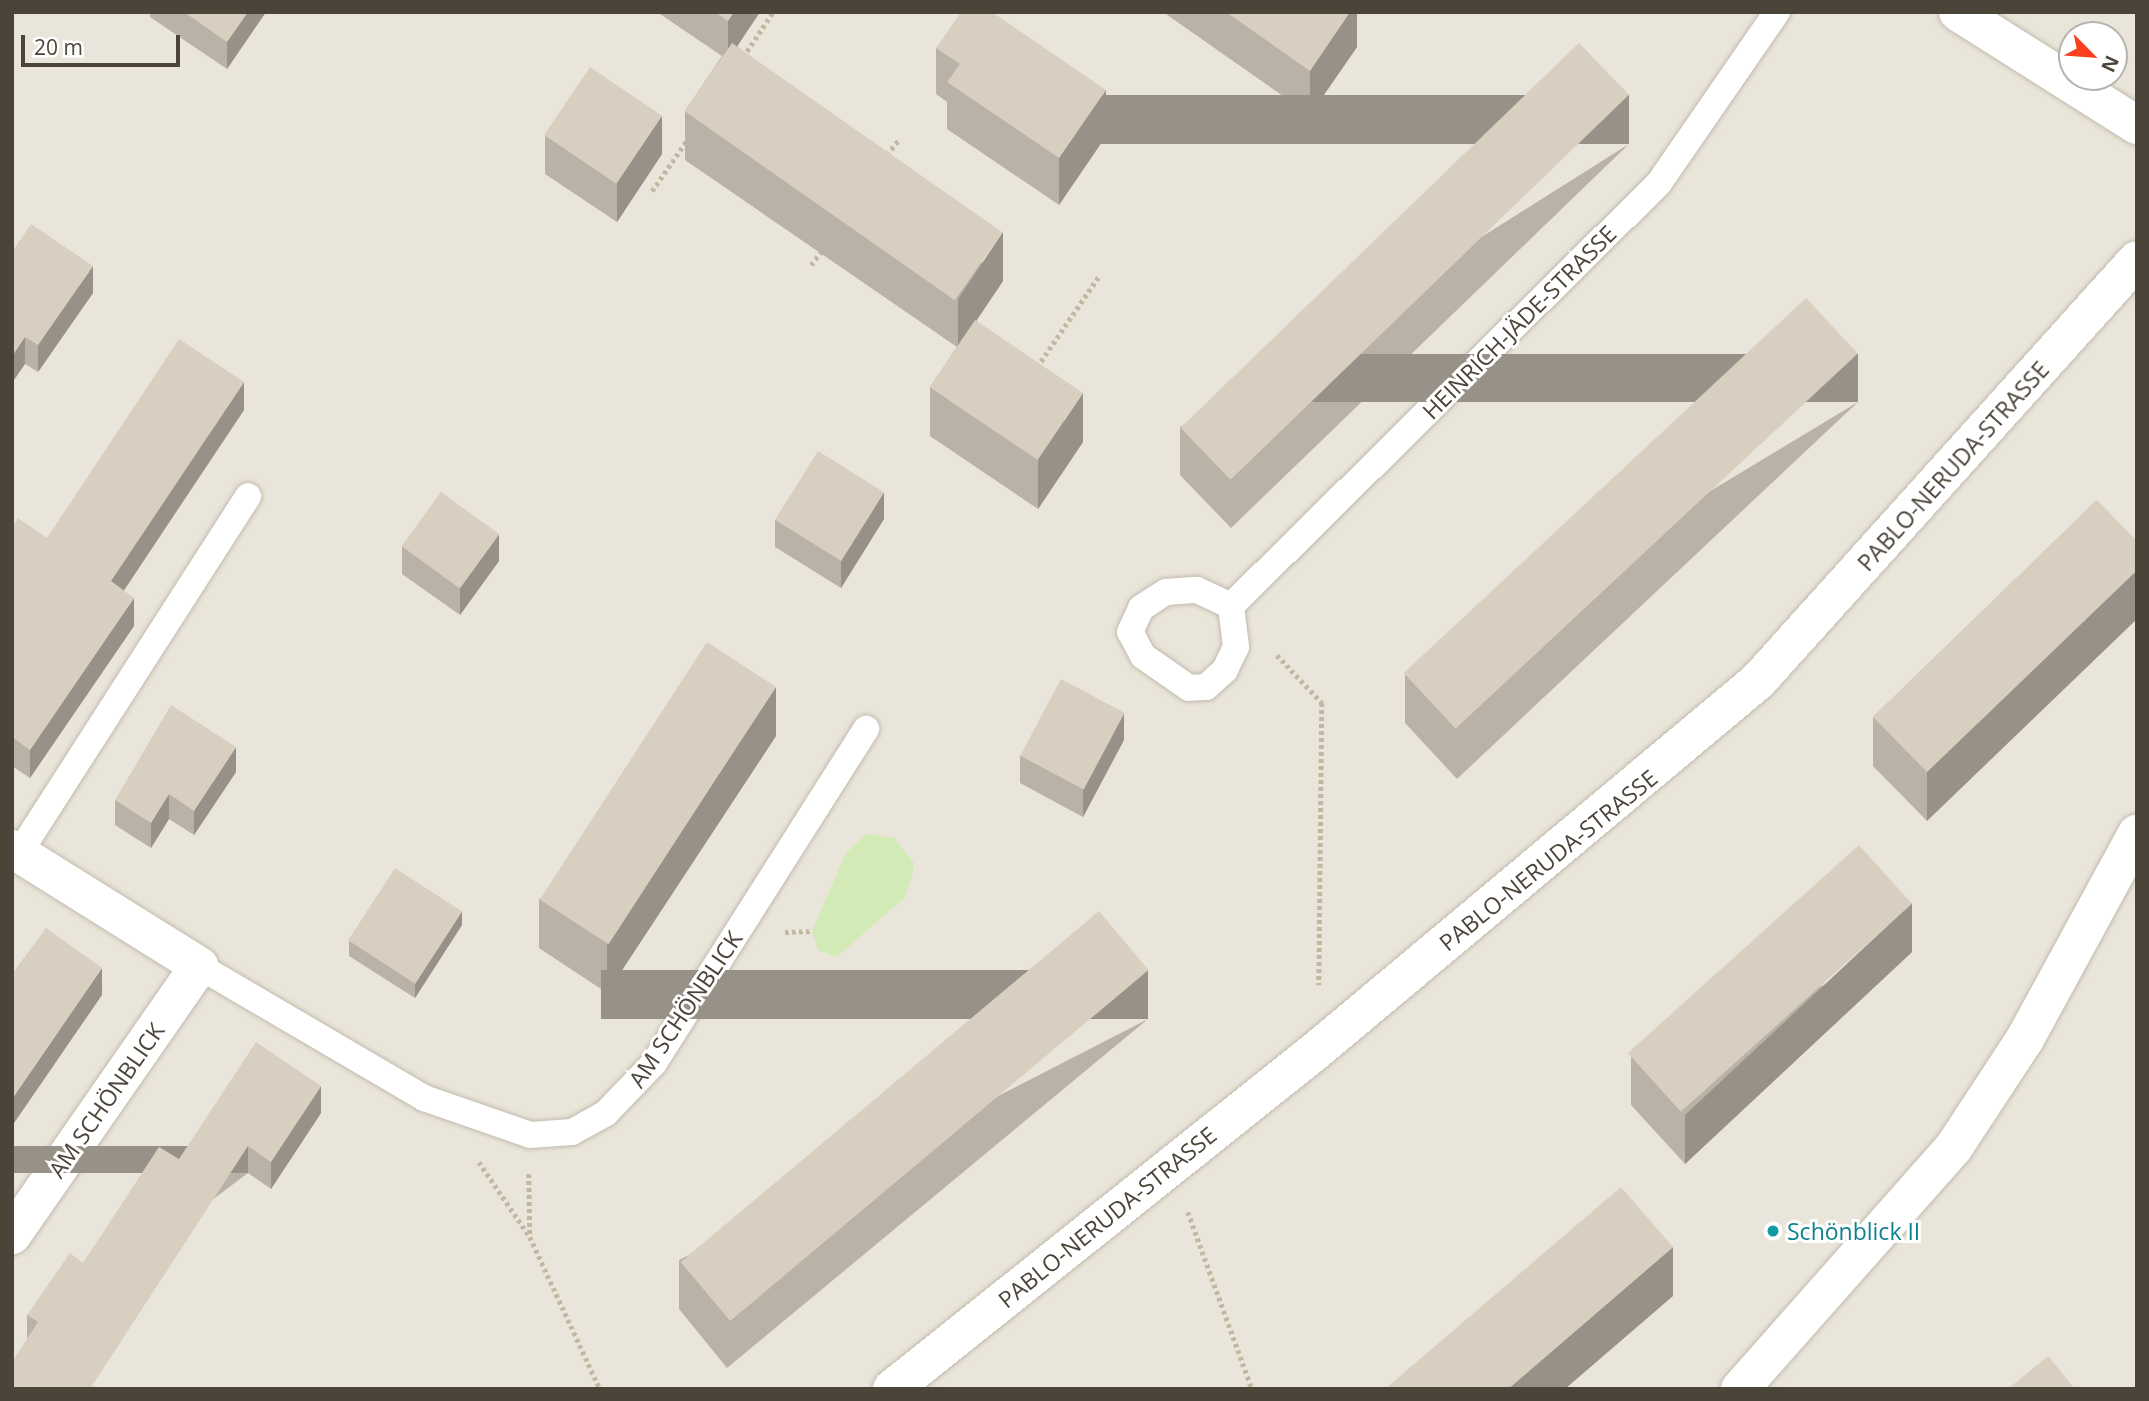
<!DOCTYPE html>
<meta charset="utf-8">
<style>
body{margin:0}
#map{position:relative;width:2149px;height:1401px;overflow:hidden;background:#f6f3ec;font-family:"Open Sans",sans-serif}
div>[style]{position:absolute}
.residential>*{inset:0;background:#eae5da}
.green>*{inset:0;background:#d2eab5}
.path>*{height:4.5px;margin-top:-2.25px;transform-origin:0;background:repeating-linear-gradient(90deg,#c4b79f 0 3.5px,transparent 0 7px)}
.roads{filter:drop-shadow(0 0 2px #c2bbae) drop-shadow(0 0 2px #c2bbae)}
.service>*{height:26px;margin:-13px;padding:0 13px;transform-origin:13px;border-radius:13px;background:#fff}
.minor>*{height:38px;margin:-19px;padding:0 19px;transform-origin:19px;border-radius:19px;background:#fff}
.wall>*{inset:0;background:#bab2a6}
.shaded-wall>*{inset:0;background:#979187;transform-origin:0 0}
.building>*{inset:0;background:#d8cfc1;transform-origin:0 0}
.dots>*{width:19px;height:19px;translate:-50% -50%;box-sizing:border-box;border:4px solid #fff;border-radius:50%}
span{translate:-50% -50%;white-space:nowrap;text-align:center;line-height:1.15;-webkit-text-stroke:6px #fff;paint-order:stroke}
.street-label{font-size:23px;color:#4b4439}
.culture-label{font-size:23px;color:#0d838f}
.left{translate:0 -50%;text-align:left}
.frame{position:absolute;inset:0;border:14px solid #4b4439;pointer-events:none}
.north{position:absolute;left:2058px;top:21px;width:70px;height:70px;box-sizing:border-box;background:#fff;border:2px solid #b7b4b0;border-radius:50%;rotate:115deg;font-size:19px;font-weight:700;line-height:28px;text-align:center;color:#4b4439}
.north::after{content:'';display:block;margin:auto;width:24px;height:32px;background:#fc3f1d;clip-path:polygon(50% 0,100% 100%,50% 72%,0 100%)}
.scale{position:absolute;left:21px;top:35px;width:159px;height:32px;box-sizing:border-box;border:4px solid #4b4439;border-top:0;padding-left:9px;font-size:21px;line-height:24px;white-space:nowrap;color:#4b4439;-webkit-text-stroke:5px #fff;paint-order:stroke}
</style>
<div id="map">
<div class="residential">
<div style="clip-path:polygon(evenodd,12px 12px,2137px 12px,2137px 1389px,12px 1389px,12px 12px,2072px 35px,2114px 35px,2114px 77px,2072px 77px,2072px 35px)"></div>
</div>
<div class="green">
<div style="clip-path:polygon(866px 834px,894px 838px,914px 863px,912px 877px,905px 897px,837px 957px,818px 950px,812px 931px,846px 853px)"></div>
</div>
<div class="path">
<div style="left:743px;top:57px;width:54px;rotate:-56.3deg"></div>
<div style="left:887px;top:155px;width:20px;rotate:-53deg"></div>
<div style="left:652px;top:191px;width:62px;rotate:-55.5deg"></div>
<div style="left:811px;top:265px;width:20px;rotate:-53deg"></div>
<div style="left:1037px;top:367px;width:110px;rotate:-55.7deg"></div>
<div style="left:1277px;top:655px;width:66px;rotate:46.8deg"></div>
<div style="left:1322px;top:703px;width:282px;rotate:90.6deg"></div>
<div style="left:785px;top:932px;width:27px;rotate:-2deg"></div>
<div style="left:479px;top:1162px;width:91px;rotate:55.8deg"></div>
<div style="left:530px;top:1237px;width:167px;rotate:65.3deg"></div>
<div style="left:529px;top:1174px;width:61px;rotate:89.1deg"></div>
<div style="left:1188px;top:1212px;width:188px;rotate:70.1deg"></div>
</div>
<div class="roads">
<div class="service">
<div style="left:1197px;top:590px;width:38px;rotate:25deg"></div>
<div style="left:1231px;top:606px;width:41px;rotate:83deg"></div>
<div style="left:1236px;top:647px;width:25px;rotate:116deg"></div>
<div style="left:1225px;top:670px;width:25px;rotate:138deg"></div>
<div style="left:1206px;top:687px;width:17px;rotate:177deg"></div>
<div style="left:1189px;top:688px;width:56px;rotate:-145.2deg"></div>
<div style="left:1143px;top:656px;width:27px;rotate:-118deg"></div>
<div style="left:1130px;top:632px;width:26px;rotate:-65deg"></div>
<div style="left:1141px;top:608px;width:30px;rotate:-33deg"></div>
<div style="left:1166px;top:592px;width:31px;rotate:-4deg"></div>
<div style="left:1231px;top:606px;width:602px;rotate:-44.66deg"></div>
<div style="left:1659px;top:183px;width:208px;rotate:-55.4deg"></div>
<div style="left:19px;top:853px;width:424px;rotate:-57.3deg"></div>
<div style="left:199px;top:966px;width:261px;rotate:30.4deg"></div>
<div style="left:424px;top:1098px;width:112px;rotate:19.2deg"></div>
<div style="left:530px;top:1135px;width:42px;rotate:-4.1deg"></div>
<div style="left:572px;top:1132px;width:39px;rotate:-29deg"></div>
<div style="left:606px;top:1113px;width:69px;rotate:-46.2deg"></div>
<div style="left:654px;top:1063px;width:396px;rotate:-57.6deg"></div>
</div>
<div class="minor">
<div style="left:1958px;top:12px;width:212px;rotate:32.3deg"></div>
<div style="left:12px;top:849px;width:221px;rotate:32deg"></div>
<div style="left:199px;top:966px;width:328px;rotate:124.8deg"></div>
<div style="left:892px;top:1389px;width:545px;rotate:-38.59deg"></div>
<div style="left:1318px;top:1049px;width:574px;rotate:-39.91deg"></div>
<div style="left:1758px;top:681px;width:566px;rotate:-48.01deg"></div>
<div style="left:1740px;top:1389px;width:323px;rotate:-48.5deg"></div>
<div style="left:1954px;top:1147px;width:129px;rotate:-56.7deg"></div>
<div style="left:2025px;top:1039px;width:234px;rotate:-61.4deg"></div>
</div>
</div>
<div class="wall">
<div style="clip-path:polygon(150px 12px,266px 12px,227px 69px,150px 17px)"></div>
<div style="clip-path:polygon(657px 12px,760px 12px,737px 46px,1003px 281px,976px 321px,1083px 442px,1038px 509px,930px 436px,930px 387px,957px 347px,685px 160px,685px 111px,722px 56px)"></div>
<div style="clip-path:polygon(1163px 12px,1357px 12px,1357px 47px,1310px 115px)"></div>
<div style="clip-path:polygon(936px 48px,1106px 136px,1059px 205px,947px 129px,947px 102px,936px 94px)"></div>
<div style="clip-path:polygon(545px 135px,662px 154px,617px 222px,545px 174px)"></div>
<div style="clip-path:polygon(1629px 144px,1231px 528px,1180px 475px,1180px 427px)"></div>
<div style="clip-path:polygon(12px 252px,93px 293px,38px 372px,25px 364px)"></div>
<div style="clip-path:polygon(1858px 402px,1457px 779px,1405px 723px,1405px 675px)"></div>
<div style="clip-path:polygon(244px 410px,123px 590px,134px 626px,30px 778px,12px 766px,12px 527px,47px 538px)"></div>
<div style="clip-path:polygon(2097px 500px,1927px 821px,1873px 766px,1873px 717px)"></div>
<div style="clip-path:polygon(884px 519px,841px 588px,775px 547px,775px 520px)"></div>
<div style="clip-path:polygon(402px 546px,499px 561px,460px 615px,402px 574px)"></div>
<div style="clip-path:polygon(776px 736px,607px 993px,539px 948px,539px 899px)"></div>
<div style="clip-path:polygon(1124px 740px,1083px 817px,1020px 783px,1020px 756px)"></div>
<div style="clip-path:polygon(236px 772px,194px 835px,169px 819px,151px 848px,115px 825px,115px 800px)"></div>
<div style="clip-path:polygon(462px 925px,415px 998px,349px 956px,349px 941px)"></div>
<div style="clip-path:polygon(1912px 952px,1685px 1164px,1631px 1105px,1631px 1057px)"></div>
<div style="clip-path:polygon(1148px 1019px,727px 1368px,679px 1309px,679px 1260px)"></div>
<div style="clip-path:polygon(321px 1113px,271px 1189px,248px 1173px,27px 1339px,27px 1315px,83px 1263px,179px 1159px)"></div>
</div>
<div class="shaded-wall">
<div style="clip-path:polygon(248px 12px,266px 12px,227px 69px,227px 42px)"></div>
<div style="clip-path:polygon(734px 12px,760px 12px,728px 60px,728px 21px)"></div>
<div style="clip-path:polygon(1350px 12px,1357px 12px,1357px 47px,1310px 115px,1310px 71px)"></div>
<div style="clip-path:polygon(1106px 90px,1106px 136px,1059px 205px,1059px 158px)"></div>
<div style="left:1629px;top:95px;width:49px;height:553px;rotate:90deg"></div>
<div style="clip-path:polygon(662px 115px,662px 154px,617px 222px,617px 183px)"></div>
<div style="clip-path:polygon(1003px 232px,1003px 281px,958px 348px,958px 299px)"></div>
<div style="clip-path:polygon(93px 266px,93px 293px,38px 372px,38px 345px)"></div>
<div style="clip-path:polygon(25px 337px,25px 364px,12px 383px,12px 356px)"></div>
<div style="left:1858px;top:354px;width:48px;height:550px;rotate:90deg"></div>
<div style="clip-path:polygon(244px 382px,244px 410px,111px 610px,111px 581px)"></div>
<div style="clip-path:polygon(1083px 393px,1083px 442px,1038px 509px,1038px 460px)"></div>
<div style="clip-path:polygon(884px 492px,884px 519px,841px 588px,841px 561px)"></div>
<div style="clip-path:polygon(499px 534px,499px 561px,460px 615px,460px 587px)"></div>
<div style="clip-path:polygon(2137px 570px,2137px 619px,1927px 821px,1927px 772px)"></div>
<div style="clip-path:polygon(134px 598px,134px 626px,30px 778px,30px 750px)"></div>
<div style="clip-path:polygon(776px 687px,776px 736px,607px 993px,607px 944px)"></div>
<div style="clip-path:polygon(1124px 713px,1124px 740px,1083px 817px,1083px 789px)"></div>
<div style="clip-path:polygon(236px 747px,236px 772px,194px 835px,194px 811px)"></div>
<div style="clip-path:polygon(169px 794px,169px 819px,151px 848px,151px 823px)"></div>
<div style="clip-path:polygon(1912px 903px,1912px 952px,1685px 1164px,1685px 1115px)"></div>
<div style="clip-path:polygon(462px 911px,462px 925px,415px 998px,415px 984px)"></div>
<div style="clip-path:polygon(102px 968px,102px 995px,12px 1126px,12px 1099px)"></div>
<div style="left:1148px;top:970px;width:49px;height:547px;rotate:90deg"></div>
<div style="clip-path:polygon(321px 1086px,321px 1113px,271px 1189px,271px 1162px)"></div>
<div style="left:248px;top:1146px;width:27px;height:290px;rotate:90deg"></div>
<div style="clip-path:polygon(1673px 1247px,1673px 1296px,1565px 1389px,1508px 1389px)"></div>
</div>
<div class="building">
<div style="clip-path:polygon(184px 12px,248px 12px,227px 42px)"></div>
<div style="clip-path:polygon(715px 12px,734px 12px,728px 21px)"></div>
<div style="clip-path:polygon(961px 12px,992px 12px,1106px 90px,1059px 158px,947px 82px,960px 64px,936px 48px)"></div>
<div style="clip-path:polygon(1226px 12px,1350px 12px,1310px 71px)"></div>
<div style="left:732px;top:43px;width:330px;height:83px;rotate:35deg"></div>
<div style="left:1579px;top:43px;width:72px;height:554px;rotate:46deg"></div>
<div style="left:590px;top:67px;width:87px;height:82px;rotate:34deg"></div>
<div style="clip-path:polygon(31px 224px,93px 266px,38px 345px,25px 337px,12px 356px,12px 252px)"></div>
<div style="left:1806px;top:298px;width:76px;height:550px;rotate:47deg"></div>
<div style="left:975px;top:320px;width:130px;height:81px;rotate:34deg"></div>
<div style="clip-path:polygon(179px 339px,244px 382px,111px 581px,134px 598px,30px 750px,12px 737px,12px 527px,18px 518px,47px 538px)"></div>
<div style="left:818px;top:451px;width:78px;height:81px;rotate:32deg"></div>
<div style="left:441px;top:492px;width:72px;height:67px;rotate:36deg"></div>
<div style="clip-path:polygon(2097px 500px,2137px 541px,2137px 570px,1927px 772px,1873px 717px)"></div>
<div style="left:707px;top:642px;width:82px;height:307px;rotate:33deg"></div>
<div style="left:1061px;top:679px;width:72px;height:87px;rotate:28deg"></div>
<div style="clip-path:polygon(171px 705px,236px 747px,194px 811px,169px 794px,151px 823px,115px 800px)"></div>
<div style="left:1859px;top:845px;width:79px;height:311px;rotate:48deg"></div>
<div style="left:395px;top:868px;width:80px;height:86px;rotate:33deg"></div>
<div style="left:1099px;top:911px;width:77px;height:546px;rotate:50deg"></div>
<div style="clip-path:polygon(46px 928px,102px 968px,12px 1099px,12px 974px)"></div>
<div style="clip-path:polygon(256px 1042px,321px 1086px,271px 1162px,248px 1146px,90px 1389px,12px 1389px,12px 1362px,38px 1322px,27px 1315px,70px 1253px,83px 1263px,159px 1147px,179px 1159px)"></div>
<div style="clip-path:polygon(1621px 1187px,1673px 1247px,1508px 1389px,1385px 1389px)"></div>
<div style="clip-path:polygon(2048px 1356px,2075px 1389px,2008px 1389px)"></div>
</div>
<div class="dots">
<div style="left:1773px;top:1231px;background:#0f9aa8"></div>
</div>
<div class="street-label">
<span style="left:1519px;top:322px;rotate:-45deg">HEINRICH-JÄDE-STRASSE</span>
<span style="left:1953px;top:466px;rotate:-48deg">PABLO-NERUDA-STRASSE</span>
<span style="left:1548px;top:860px;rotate:-39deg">PABLO-NERUDA-STRASSE</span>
<span style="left:685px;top:1009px;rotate:-56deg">AM SCHÖNBLICK</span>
<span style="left:106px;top:1100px;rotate:-55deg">AM SCHÖNBLICK</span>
<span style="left:1107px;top:1217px;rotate:-39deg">PABLO-NERUDA-STRASSE</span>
</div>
<div class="culture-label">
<span class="left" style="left:1787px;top:1231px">Schönblick II</span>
</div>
<div class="frame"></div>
<div class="north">N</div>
<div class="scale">20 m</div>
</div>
